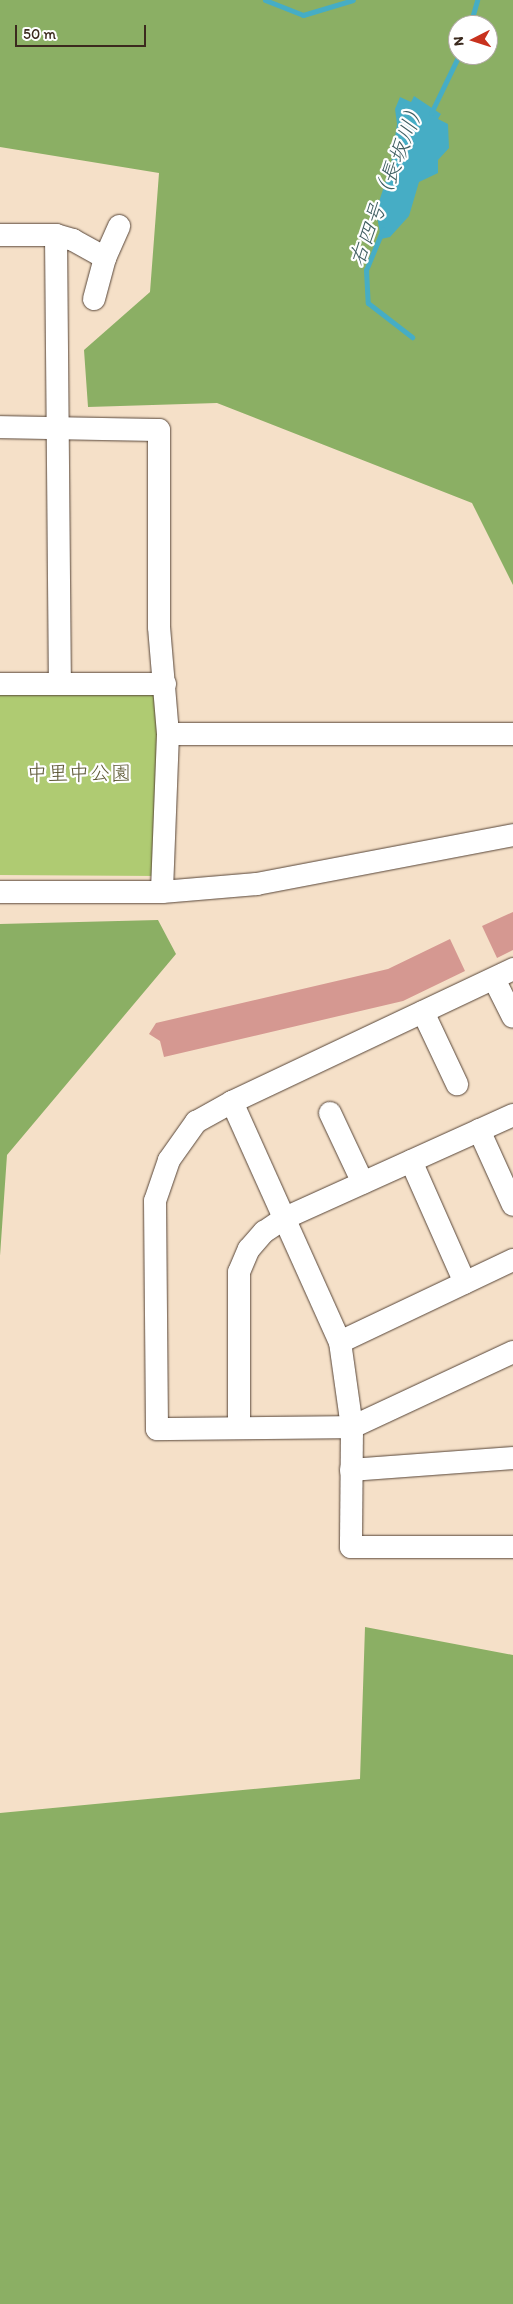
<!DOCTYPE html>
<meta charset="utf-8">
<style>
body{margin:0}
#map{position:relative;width:513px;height:2304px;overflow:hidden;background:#f5e0c8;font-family:Itim,"Klee One",sans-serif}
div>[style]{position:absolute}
.green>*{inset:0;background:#afcb72}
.forest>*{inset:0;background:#8baf64}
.water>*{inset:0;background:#46adc5}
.stream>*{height:5px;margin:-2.5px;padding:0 2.5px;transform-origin:2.5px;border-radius:2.5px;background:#46adc5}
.building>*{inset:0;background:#d59891}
.roads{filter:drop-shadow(0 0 1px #574538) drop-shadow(0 0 1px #574538)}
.minor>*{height:22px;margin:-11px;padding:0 11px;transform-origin:11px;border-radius:11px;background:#fff}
span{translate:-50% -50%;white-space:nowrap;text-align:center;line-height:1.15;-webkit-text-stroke:4.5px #fff;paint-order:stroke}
.park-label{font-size:21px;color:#5e5a37}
.water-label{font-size:22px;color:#3f5e61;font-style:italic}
.north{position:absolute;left:448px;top:15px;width:50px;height:50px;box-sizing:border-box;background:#fff;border:1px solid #b1aaa5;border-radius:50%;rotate:265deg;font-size:14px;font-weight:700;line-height:20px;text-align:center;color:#3b2a1e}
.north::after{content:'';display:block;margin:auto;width:18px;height:22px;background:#c8321e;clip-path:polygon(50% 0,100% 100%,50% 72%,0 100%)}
.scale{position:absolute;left:15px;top:25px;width:131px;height:22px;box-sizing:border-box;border:2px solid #3b2a1e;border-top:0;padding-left:6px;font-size:15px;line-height:18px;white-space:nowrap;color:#3b2a1e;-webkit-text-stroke:4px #fff;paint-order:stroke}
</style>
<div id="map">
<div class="green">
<div style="clip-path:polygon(151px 692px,160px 700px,157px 876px,0 875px,0 694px)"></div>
</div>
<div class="forest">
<div style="clip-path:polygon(evenodd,0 0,513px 0,513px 585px,472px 503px,217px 403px,88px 407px,84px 350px,150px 292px,159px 173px,0 147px,0 0,458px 25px,488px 25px,488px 55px,458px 55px,458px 25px)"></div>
<div style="clip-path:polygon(158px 920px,176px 954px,7px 1155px,0 1256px,0 924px)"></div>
<div style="clip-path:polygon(365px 1627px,513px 1655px,513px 2304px,0 2304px,0 1813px,360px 1779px)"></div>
</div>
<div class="water">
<div style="clip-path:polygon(414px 96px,441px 114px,438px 119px,448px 124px,449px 148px,438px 160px,438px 173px,419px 182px,409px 216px,390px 237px,381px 239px,376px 211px,391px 165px,397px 124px,395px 109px,400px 97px,411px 102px)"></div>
</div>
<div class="stream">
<div style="left:265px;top:0;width:41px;rotate:21.5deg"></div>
<div style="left:303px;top:15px;width:52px;rotate:-16.7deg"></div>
<div style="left:470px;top:25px;width:26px;rotate:-74deg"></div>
<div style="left:431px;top:113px;width:64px;rotate:-64.2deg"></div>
<div style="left:383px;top:229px;width:44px;rotate:112.5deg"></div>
<div style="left:366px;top:270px;width:33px;rotate:87deg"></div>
<div style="left:368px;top:303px;width:56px;rotate:37.7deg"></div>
</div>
<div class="building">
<div style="clip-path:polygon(513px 912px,513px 950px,497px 958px,482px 926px)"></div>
<div style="clip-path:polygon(450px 939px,465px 971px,403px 1001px,164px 1057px,160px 1041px,149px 1034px,156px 1023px,388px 969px)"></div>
</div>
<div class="roads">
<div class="minor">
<div style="left:0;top:235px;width:56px"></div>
<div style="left:56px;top:235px;width:449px;rotate:89.5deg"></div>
<div style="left:56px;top:235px;width:18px;rotate:16deg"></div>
<div style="left:73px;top:240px;width:37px;rotate:29deg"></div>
<div style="left:94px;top:299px;width:42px;rotate:-75deg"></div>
<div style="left:105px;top:258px;width:35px;rotate:-66deg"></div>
<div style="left:0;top:427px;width:159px;rotate:1.1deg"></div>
<div style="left:159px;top:430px;width:197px;rotate:90deg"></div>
<div style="left:159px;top:627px;width:107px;rotate:85.2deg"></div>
<div style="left:168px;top:734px;width:158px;rotate:92.2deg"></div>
<div style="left:0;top:684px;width:165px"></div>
<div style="left:168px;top:734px;width:345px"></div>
<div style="left:0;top:892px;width:162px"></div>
<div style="left:162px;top:892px;width:95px;rotate:-4.8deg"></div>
<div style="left:257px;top:884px;width:261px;rotate:-10.8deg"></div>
<div style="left:494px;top:979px;width:42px;rotate:63.4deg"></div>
<div style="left:423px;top:1012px;width:80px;rotate:64.7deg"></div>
<div style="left:232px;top:1102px;width:263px;rotate:65.8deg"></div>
<div style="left:340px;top:1342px;width:86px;rotate:82deg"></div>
<div style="left:352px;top:1427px;width:195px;rotate:179.4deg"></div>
<div style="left:157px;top:1429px;width:228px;rotate:-90.5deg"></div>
<div style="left:155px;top:1201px;width:43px;rotate:-71.1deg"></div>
<div style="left:169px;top:1160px;width:47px;rotate:-54.6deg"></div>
<div style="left:196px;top:1122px;width:41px;rotate:-29.1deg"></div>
<div style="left:232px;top:1102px;width:311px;rotate:-25.3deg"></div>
<div style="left:330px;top:1113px;width:77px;rotate:64.8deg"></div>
<div style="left:479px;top:1130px;width:82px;rotate:65.6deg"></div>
<div style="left:411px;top:1161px;width:133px;rotate:66.1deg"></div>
<div style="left:340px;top:1342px;width:191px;rotate:-25.4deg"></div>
<div style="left:513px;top:1352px;width:178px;rotate:155deg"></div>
<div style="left:352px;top:1427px;width:120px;rotate:90.5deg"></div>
<div style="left:351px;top:1547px;width:162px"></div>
<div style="left:239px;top:1428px;width:156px;rotate:-90deg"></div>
<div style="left:239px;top:1272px;width:25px;rotate:-67deg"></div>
<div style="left:249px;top:1249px;width:23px;rotate:-49deg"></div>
<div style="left:264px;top:1232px;width:25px;rotate:-34deg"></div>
<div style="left:285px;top:1218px;width:250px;rotate:-24.3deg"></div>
<div style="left:351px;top:1470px;width:162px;rotate:-4.2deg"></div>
</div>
</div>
<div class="park-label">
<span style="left:79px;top:773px">中里中公園</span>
</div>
<div class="water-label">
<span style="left:387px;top:183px;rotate:-69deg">右四号（長坂川）</span>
</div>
<div class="north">N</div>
<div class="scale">50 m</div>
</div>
